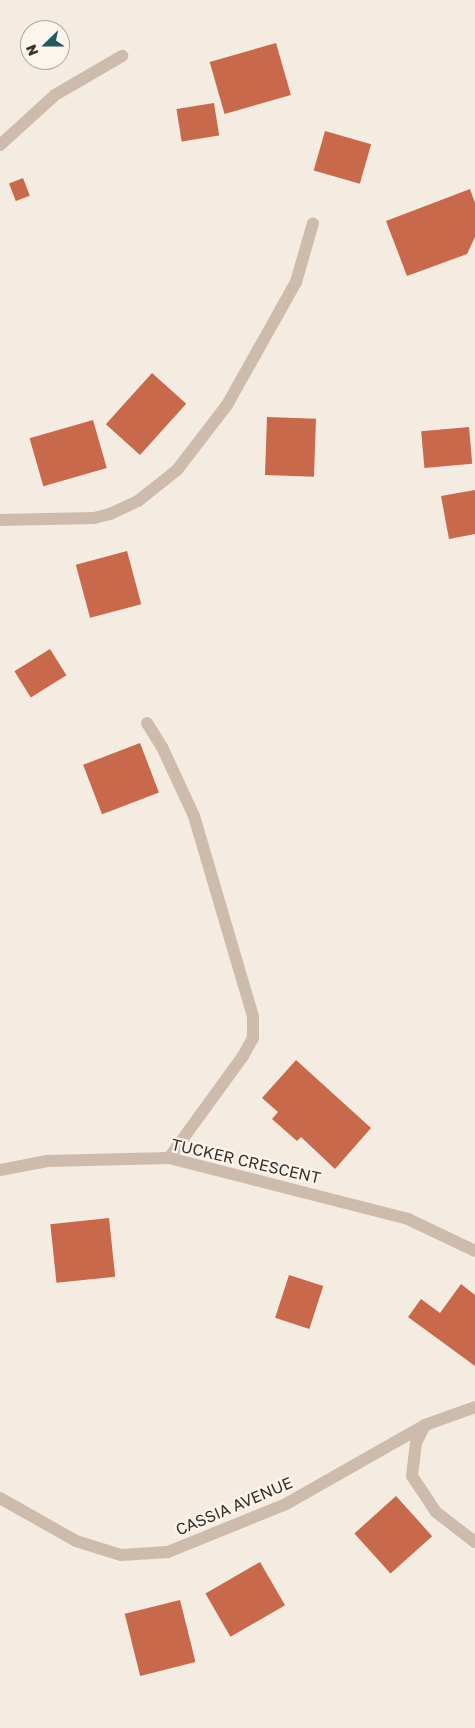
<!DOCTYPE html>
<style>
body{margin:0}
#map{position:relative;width:475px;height:1728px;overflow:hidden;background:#f4ebe1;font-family:"Golos Text",sans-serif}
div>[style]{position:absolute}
.building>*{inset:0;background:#c8694b;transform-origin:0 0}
.minor>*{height:12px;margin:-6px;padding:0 6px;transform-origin:6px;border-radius:6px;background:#cdbbac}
span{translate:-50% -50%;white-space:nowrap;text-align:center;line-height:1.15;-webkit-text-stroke:4.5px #fbf5ee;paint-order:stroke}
.street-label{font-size:16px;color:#3b302b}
.north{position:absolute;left:20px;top:20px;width:50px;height:50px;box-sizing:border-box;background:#fbf5ee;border:1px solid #aea6a0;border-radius:50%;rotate:248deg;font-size:14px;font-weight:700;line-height:20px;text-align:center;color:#3b302b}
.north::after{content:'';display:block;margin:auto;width:18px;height:22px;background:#1f5a5e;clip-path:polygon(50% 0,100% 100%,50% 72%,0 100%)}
</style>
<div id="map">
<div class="building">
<div style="left:276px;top:43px;width:54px;height:69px;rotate:74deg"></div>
<div style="left:214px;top:103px;width:33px;height:38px;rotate:81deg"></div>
<div style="left:325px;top:131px;width:48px;height:41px;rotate:16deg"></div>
<div style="left:23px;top:178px;width:19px;height:15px;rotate:69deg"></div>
<div style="clip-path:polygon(470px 189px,475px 203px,475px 237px,467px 254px,407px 276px,386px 221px)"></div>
<div style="left:152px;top:373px;width:46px;height:69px;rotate:42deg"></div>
<div style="left:267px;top:417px;width:49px;height:58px;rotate:2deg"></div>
<div style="left:93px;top:420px;width:50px;height:66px;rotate:74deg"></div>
<div style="left:469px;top:427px;width:37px;height:48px;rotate:85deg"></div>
<div style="clip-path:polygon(475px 490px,475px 534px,449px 539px,441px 496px)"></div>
<div style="left:127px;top:551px;width:55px;height:53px;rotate:75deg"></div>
<div style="left:50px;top:649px;width:31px;height:42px;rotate:58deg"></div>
<div style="left:140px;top:743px;width:53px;height:61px;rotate:69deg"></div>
<div style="clip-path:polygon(296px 1060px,371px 1128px,335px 1169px,301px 1137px,297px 1141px,272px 1119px,278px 1112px,262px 1098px)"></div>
<div style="left:109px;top:1218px;width:59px;height:59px;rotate:84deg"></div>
<div style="left:289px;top:1275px;width:36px;height:45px;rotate:18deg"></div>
<div style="clip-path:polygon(461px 1284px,475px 1295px,475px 1366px,408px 1317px,421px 1299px,440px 1313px)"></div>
<div style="left:396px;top:1496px;width:54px;height:56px;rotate:48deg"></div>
<div style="left:260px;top:1562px;width:50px;height:63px;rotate:60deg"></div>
<div style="left:180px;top:1600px;width:64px;height:57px;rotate:76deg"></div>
</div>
<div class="minor">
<div style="left:0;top:145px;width:74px;rotate:-42.3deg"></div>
<div style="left:55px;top:95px;width:78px;rotate:-30.2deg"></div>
<div style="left:0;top:520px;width:94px;rotate:-1.2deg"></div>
<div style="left:94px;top:518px;width:16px;rotate:-14deg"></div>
<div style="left:110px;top:514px;width:31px;rotate:-25deg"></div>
<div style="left:138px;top:501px;width:50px;rotate:-38.5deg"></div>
<div style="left:177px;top:470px;width:82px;rotate:-52.4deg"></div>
<div style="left:227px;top:405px;width:141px;rotate:-60.7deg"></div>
<div style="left:296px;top:282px;width:61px;rotate:-73.9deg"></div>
<div style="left:147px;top:723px;width:28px;rotate:58deg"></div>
<div style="left:162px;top:747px;width:76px;rotate:65.1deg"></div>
<div style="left:194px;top:816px;width:209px;rotate:73.6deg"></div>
<div style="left:253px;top:1017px;width:21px;rotate:90deg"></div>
<div style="left:253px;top:1038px;width:21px;rotate:119deg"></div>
<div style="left:243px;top:1056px;width:126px;rotate:126deg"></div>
<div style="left:0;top:1170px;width:48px;rotate:-10.8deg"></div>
<div style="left:47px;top:1161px;width:122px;rotate:-1.4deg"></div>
<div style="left:169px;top:1158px;width:247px;rotate:14.3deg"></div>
<div style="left:408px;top:1219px;width:74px;rotate:25.5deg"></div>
<div style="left:425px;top:1425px;width:20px;rotate:117deg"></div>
<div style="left:416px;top:1443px;width:33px;rotate:97deg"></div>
<div style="left:412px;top:1476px;width:43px;rotate:56.3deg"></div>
<div style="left:436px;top:1512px;width:49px;rotate:37.6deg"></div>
<div style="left:0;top:1498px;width:87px;rotate:29.5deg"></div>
<div style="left:76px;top:1541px;width:47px;rotate:17.3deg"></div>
<div style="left:121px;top:1555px;width:47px;rotate:-3.7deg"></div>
<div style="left:168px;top:1552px;width:127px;rotate:-22.1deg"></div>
<div style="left:286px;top:1504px;width:160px;rotate:-29.6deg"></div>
<div style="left:425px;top:1425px;width:53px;rotate:-19.8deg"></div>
</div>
<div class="street-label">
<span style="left:246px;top:1161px;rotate:13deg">TUCKER CRESCENT</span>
<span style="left:234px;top:1506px;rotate:-23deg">CASSIA AVENUE</span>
</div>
<div class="north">N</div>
</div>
